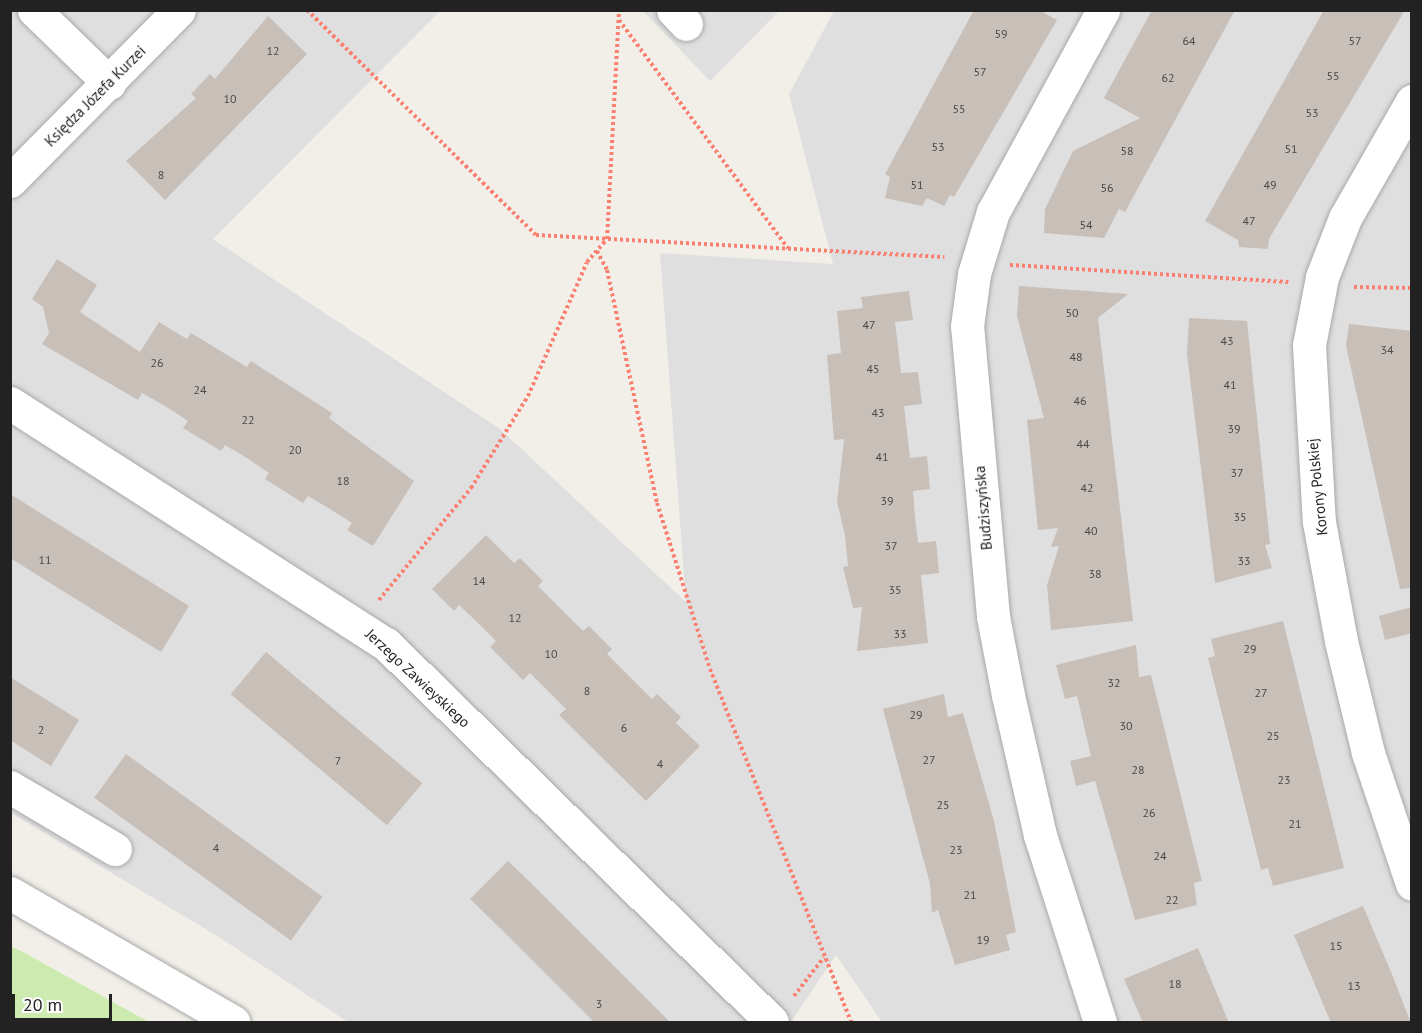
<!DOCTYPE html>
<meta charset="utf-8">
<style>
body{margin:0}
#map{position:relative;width:1422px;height:1033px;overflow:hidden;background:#f2efe9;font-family:"PT Sans",sans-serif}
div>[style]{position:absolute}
.residential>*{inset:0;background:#e0dfdf}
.grass>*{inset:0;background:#cdebb0}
.building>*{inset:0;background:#c7bfb8;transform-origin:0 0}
.path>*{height:4px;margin-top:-2px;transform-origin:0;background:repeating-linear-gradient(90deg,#fa8072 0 3px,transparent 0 6px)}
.roads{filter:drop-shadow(0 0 2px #a9a9a9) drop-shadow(0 0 2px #a9a9a9)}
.minor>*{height:33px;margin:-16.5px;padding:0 16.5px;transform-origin:16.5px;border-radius:16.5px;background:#fff}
span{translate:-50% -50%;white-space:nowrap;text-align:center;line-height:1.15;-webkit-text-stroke:5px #fff;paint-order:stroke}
.number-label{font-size:12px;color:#4b4948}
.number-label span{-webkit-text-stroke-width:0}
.street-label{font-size:15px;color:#222}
.frame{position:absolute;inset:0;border:12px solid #222;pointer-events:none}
.scale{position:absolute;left:12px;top:994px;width:100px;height:27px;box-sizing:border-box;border:3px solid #222;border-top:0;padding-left:8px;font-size:18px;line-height:21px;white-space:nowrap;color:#222;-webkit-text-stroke:4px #fff;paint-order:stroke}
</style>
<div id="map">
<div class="residential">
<div style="clip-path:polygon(11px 11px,440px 11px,213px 239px,500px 429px,686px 602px,660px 253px,833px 264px,789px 94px,834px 11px,1411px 11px,1411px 1022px,882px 1022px,836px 955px,791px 1022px,348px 1022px,219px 937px,11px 813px)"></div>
<div style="clip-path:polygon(643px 11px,779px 11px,710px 81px)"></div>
</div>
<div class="grass">
<div style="clip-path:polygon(11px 946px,25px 953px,149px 1022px,11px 1022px)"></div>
</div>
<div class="building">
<div style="clip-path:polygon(974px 10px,1039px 10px,1057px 20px,954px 197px,950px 195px,944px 206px,927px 198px,922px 206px,885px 198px,890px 177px,885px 174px)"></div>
<div style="clip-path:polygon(1152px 10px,1235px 10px,1125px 212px,1119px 209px,1104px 238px,1044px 233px,1045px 209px,1073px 151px,1140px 118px,1104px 98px)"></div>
<div style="clip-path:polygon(1324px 10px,1405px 10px,1269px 239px,1268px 249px,1239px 247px,1238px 240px,1205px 221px)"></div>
<div style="clip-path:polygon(268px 16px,307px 54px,165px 200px,126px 161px,196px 98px,191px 94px,210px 74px,215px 79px)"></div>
<div style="clip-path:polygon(57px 259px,97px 285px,80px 312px,140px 352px,159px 322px,187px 339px,191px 333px,247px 367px,251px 361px,332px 413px,329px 418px,414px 481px,373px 546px,347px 530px,352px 523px,330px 509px,308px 496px,303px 503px,265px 479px,269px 473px,247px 458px,225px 445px,221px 451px,183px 428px,188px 421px,165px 406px,142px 393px,138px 400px,42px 344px,49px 333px,43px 307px,32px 299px)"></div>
<div style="clip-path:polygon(1019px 286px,1128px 294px,1098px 318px,1133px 621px,1051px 630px,1047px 585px,1059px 546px,1051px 547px,1058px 528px,1038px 530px,1027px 420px,1044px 418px,1017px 316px)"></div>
<div style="clip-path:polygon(909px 291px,913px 320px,895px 322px,898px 347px,901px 373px,918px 372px,922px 404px,904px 406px,910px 458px,927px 456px,930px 489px,913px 491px,915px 517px,918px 543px,936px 541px,939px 573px,921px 575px,928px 643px,857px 651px,862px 607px,853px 608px,843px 567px,848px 566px,845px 535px,837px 502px,844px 439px,834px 440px,827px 355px,841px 353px,837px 311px,863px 308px,861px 297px)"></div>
<div style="clip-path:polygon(1189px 318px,1247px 321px,1270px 544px,1265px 545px,1272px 568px,1215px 583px,1187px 354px)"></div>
<div style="clip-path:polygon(1349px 324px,1412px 331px,1412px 588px,1400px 589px,1346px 346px)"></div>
<div style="clip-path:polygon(10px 494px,189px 606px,161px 652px,10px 558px)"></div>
<div style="clip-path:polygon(486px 535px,514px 563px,520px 558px,543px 581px,538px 586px,583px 631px,589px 626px,612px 649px,607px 654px,652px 699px,657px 694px,681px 717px,676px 723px,700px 746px,646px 801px,559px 715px,566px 709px,530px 673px,523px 680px,490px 647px,496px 641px,478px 623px,459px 605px,454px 611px,432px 589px)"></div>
<div style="clip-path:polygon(1412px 607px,1412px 633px,1385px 640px,1379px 616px)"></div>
<div style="clip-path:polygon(1283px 621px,1344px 868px,1273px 886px,1268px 868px,1261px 870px,1208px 658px,1215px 656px,1211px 639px)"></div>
<div style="clip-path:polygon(1136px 645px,1139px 677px,1151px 675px,1202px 881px,1194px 883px,1197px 905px,1135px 920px,1095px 781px,1076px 786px,1070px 761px,1091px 756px,1077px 696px,1065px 699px,1056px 665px)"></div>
<div style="left:266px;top:652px;width:204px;height:55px;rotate:40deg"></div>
<div style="clip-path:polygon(10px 677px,79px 720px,51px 766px,10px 740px)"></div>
<div style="clip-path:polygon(944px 694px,948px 717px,963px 713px,994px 821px,1016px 932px,1006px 935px,1010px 950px,955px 965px,938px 910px,932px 913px,930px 884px,883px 709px)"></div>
<div style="left:126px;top:754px;width:243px;height:54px;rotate:36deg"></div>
<div style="clip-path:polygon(508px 861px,533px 885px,671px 1023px,595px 1023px,502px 930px,470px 899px)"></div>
<div style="clip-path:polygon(1363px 906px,1391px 972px,1411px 1023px,1331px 1023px,1294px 935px)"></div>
<div style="clip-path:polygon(1198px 948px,1229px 1023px,1143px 1023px,1124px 979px)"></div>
</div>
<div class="path">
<div style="left:307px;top:10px;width:321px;rotate:44.5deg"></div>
<div style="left:536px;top:235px;width:409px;rotate:3.1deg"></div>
<div style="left:619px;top:20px;width:284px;rotate:53.5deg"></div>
<div style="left:597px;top:251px;width:21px;rotate:62deg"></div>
<div style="left:607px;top:270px;width:238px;rotate:77.9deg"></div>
<div style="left:657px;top:503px;width:174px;rotate:72.3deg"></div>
<div style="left:710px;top:669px;width:380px;rotate:68.2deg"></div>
<div style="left:1010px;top:265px;width:279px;rotate:3.5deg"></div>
<div style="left:1354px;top:287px;width:58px;rotate:1deg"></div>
<div style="left:379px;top:600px;width:145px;rotate:-50.6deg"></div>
<div style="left:471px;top:488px;width:108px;rotate:-58.2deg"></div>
<div style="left:528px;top:396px;width:146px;rotate:-66.2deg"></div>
<div style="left:587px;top:262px;width:30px;rotate:-49deg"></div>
<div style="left:607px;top:239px;width:229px;rotate:-87deg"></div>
<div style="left:794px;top:996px;width:49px;rotate:-52.4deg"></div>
</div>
<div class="roads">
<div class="minor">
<div style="left:34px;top:10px;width:105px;rotate:44.2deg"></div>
<div style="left:673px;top:10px;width:19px;rotate:47deg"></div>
<div style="left:1412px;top:101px;width:135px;rotate:119.8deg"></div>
<div style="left:1345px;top:218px;width:63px;rotate:111.3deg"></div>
<div style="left:1322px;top:277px;width:69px;rotate:100.8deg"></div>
<div style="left:1309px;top:345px;width:177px;rotate:86.8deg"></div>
<div style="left:1319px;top:522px;width:121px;rotate:79.5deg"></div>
<div style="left:1341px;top:641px;width:115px;rotate:76.4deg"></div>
<div style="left:1368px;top:753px;width:138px;rotate:71.4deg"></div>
<div style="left:10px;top:181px;width:240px;rotate:-45.3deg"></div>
<div style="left:10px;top:403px;width:447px;rotate:32.7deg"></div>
<div style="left:386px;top:644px;width:540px;rotate:44.4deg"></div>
<div style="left:10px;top:787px;width:122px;rotate:30.6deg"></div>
<div style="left:10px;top:893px;width:258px;rotate:30deg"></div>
<div style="left:1100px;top:1022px;width:196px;rotate:-107.8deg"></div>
<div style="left:1040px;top:835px;width:144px;rotate:-102.9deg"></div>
<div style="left:1008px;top:695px;width:80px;rotate:-100.8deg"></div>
<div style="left:993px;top:616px;width:291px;rotate:-95.1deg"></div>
<div style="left:967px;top:326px;width:52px;rotate:-82.3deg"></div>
<div style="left:974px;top:274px;width:65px;rotate:-73deg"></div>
<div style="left:993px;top:212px;width:230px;rotate:-61.4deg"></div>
</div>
</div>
<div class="number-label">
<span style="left:1001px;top:34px">59</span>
<span style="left:1189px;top:41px">64</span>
<span style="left:1355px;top:41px">57</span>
<span style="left:273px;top:51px">12</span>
<span style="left:980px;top:72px">57</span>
<span style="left:1333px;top:76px">55</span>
<span style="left:1168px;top:78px">62</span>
<span style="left:230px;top:99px">10</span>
<span style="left:959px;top:109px">55</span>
<span style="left:1312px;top:113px">53</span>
<span style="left:938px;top:147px">53</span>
<span style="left:1291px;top:149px">51</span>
<span style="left:1127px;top:151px">58</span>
<span style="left:161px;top:175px">8</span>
<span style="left:917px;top:185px">51</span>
<span style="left:1270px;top:185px">49</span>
<span style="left:1107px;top:188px">56</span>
<span style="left:1249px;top:221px">47</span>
<span style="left:1086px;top:225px">54</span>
<span style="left:1072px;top:313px">50</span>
<span style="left:869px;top:325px">47</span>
<span style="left:1227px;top:341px">43</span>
<span style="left:1387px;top:350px">34</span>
<span style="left:1076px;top:357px">48</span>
<span style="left:157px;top:363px">26</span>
<span style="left:873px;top:369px">45</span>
<span style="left:1230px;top:385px">41</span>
<span style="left:200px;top:390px">24</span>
<span style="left:1080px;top:401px">46</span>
<span style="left:878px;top:413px">43</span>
<span style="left:248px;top:420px">22</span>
<span style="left:1234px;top:429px">39</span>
<span style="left:1083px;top:444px">44</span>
<span style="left:295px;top:450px">20</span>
<span style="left:882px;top:457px">41</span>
<span style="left:1237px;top:473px">37</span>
<span style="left:343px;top:481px">18</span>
<span style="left:1087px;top:488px">42</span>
<span style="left:887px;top:501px">39</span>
<span style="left:1240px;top:517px">35</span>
<span style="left:1091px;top:531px">40</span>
<span style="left:891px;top:546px">37</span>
<span style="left:45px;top:560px">11</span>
<span style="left:1244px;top:561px">33</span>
<span style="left:1095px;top:574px">38</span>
<span style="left:479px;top:581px">14</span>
<span style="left:895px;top:590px">35</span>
<span style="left:515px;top:618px">12</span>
<span style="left:900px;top:634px">33</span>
<span style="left:1250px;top:649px">29</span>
<span style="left:551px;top:654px">10</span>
<span style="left:1114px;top:683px">32</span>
<span style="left:587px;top:691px">8</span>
<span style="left:1261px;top:693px">27</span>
<span style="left:916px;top:715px">29</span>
<span style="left:1126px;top:726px">30</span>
<span style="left:624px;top:728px">6</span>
<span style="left:41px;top:730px">2</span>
<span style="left:1273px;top:736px">25</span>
<span style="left:929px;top:760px">27</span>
<span style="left:338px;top:761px">7</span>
<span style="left:660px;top:764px">4</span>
<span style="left:1138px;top:770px">28</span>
<span style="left:1284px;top:780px">23</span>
<span style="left:943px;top:805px">25</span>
<span style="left:1149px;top:813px">26</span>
<span style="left:1295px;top:824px">21</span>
<span style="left:216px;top:848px">4</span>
<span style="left:956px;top:850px">23</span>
<span style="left:1160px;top:856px">24</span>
<span style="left:970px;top:895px">21</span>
<span style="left:1172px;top:900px">22</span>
<span style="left:983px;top:940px">19</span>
<span style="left:1336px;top:946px">15</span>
<span style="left:1175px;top:984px">18</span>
<span style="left:1354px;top:986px">13</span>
<span style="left:599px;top:1004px">3</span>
</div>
<div class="street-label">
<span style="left:95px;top:96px;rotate:-45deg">Księdza Józefa Kurzei</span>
<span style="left:1317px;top:487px;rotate:-96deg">Korony Polskiej</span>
<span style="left:983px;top:508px;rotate:-95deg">Budziszyńska</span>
<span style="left:418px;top:678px;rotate:43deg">Jerzego Zawieyskiego</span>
</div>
<div class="frame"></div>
<div class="scale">20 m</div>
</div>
